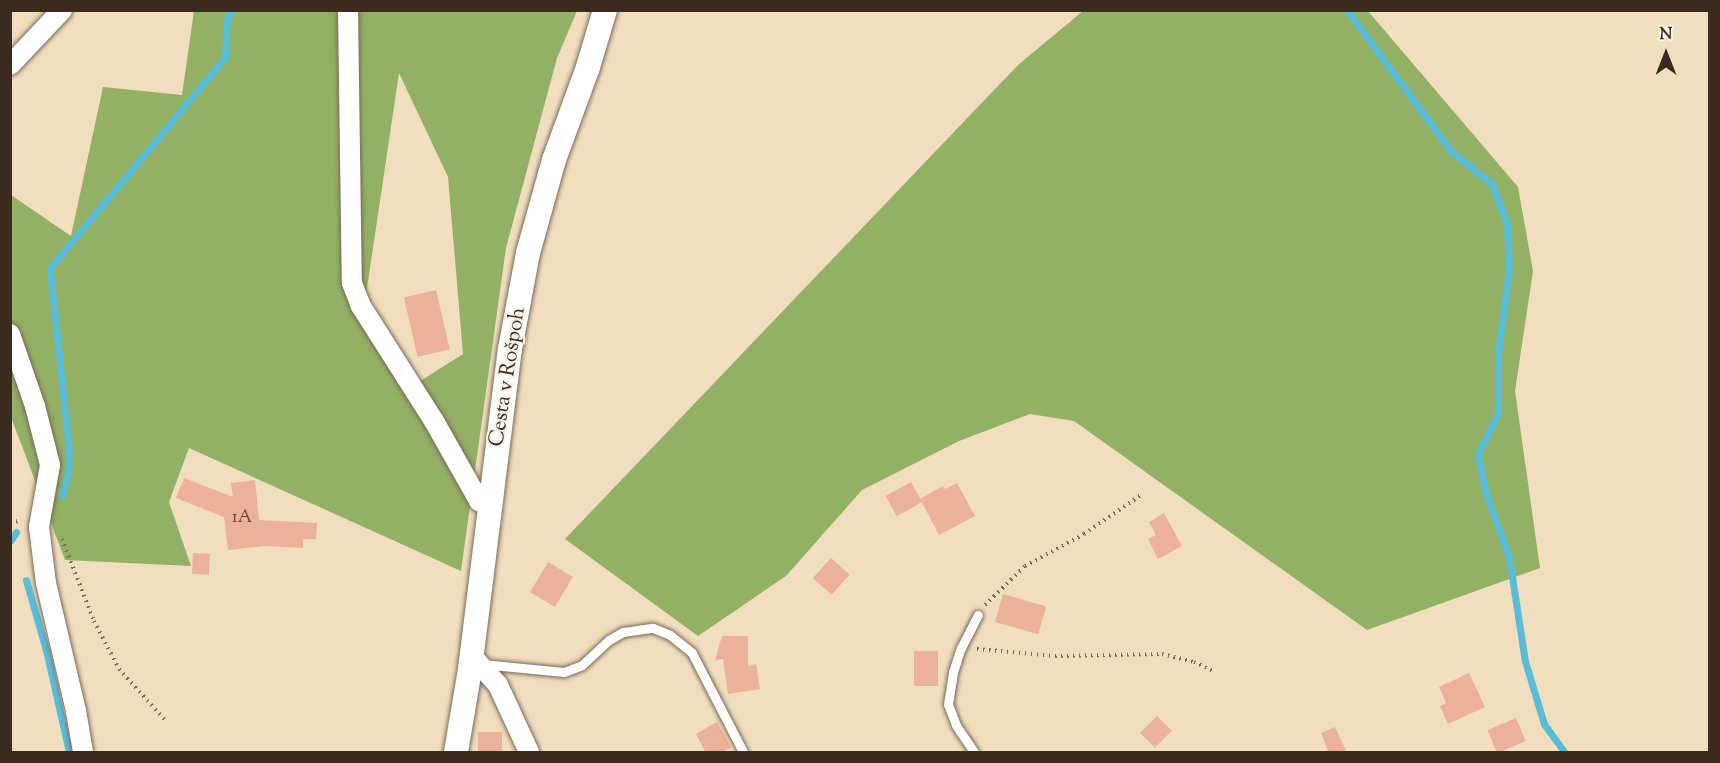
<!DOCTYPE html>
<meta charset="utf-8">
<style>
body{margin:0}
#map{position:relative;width:1720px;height:763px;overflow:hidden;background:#f1debf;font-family:"Sorts Mill Goudy",serif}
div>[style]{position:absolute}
.forest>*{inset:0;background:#92b164}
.stream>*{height:7px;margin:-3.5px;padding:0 3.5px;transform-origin:3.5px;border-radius:3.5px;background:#5abdd8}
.building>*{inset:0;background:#ebb199;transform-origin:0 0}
.path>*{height:4px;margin-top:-2px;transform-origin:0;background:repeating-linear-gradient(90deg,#7b6956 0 1.5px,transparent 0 6px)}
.roads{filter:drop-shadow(0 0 2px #7b6956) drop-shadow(0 0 2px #7b6956)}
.service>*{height:9px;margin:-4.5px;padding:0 4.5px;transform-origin:4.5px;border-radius:4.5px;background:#fff}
.minor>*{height:20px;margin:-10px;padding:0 10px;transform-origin:10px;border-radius:10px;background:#fff}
.tertiary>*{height:24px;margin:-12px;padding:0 12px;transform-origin:12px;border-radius:12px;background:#fff}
span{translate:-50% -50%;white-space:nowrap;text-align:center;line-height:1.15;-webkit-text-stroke:4.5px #f7f3e8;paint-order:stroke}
.number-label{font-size:18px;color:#674c3d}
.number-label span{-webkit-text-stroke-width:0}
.street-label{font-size:21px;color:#3b2a1e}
.frame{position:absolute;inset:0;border:12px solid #3b2a1e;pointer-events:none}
.north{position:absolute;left:1636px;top:24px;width:60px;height:60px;-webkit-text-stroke:4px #f7f3e8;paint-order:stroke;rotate:0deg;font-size:16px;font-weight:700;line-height:24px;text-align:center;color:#3b2a1e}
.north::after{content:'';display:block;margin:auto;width:21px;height:27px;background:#3b2a1e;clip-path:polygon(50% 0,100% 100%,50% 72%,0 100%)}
</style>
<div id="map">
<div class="forest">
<div style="clip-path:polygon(evenodd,194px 11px,577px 11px,557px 58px,506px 248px,461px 571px,189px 448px,169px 502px,191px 566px,65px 560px,11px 417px,11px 195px,71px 236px,103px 87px,182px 95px,194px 11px,399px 73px,448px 177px,463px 354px,411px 387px,362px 322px,399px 73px)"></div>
<div style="clip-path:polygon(1083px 11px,1368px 11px,1518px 187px,1533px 271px,1515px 391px,1540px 568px,1367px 630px,1074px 421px,1030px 414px,959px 441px,862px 490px,786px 576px,698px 636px,565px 539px,1018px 65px)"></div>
</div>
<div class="stream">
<div style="left:1347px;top:10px;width:175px;rotate:53.6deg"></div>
<div style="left:1451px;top:151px;width:53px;rotate:38.8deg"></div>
<div style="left:1492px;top:184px;width:43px;rotate:69.4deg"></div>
<div style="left:1507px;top:224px;width:45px;rotate:87.5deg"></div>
<div style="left:1509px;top:269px;width:86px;rotate:97.4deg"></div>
<div style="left:1498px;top:354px;width:59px;rotate:90deg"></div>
<div style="left:1498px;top:413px;width:46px;rotate:116deg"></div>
<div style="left:1478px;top:454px;width:41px;rotate:78.7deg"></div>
<div style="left:1486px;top:494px;width:67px;rotate:69.9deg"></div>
<div style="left:1509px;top:557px;width:105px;rotate:81.3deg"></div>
<div style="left:1525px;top:661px;width:66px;rotate:73.2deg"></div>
<div style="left:1544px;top:724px;width:34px;rotate:54deg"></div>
<div style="left:62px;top:495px;width:23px;rotate:-75deg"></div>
<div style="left:68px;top:473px;width:23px;rotate:-88deg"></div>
<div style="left:69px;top:450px;width:183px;rotate:-96deg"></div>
<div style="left:50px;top:268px;width:274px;rotate:-50.3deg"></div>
<div style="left:225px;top:57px;width:37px;rotate:-87deg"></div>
<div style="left:227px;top:20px;width:11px;rotate:-68deg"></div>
<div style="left:10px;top:541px;width:11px;rotate:-56deg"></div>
<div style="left:26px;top:580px;width:73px;rotate:74.1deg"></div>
<div style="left:46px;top:650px;width:105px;rotate:77.3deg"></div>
</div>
<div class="building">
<div style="left:436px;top:290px;width:61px;height:33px;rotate:77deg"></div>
<div style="clip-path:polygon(184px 478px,233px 497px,231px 483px,255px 480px,259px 520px,317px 523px,316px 539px,303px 539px,303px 548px,266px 546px,228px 550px,224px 517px,176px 498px)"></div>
<div style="left:911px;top:482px;width:23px;height:29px;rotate:61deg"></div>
<div style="clip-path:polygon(957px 483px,975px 516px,939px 535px,920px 499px,943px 486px,945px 489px)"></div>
<div style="clip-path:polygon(1164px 513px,1182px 546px,1158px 559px,1148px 539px,1156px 535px,1149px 522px)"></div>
<div style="left:193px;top:553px;width:17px;height:21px;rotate:3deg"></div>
<div style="left:831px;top:558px;width:25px;height:27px;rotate:42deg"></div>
<div style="left:548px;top:562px;width:29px;height:35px;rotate:31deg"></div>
<div style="left:1003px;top:594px;width:45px;height:29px;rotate:16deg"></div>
<div style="clip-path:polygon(722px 636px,748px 636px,748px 666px,756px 664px,760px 689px,728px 694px,723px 659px,715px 660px)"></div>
<div style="left:914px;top:651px;width:24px;height:35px"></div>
<div style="clip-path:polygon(1469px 673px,1485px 707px,1448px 724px,1440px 706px,1446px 703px,1439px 687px)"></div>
<div style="left:1157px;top:716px;width:21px;height:24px;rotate:45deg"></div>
<div style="left:1516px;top:718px;width:25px;height:31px;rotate:67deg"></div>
<div style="clip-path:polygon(717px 722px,731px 747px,721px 753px,706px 753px,696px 734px)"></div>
<div style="clip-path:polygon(1335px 727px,1347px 753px,1329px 753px,1321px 733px)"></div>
<div style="left:478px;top:732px;width:24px;height:20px"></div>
</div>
<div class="path">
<div style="left:10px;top:522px;width:10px;rotate:-6deg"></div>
<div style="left:62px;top:539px;width:88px;rotate:68.7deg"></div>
<div style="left:94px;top:621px;width:54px;rotate:62.5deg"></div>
<div style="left:119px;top:669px;width:69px;rotate:48deg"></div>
<div style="left:985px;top:605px;width:56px;rotate:-44.3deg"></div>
<div style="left:1025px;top:566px;width:67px;rotate:-28.5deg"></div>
<div style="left:1084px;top:534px;width:69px;rotate:-34.4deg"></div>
<div style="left:977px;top:649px;width:78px;rotate:5.1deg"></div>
<div style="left:1055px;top:656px;width:107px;rotate:-1.1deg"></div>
<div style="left:1162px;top:654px;width:33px;rotate:14deg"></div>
<div style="left:1194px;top:662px;width:23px;rotate:25deg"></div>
</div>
<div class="roads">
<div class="service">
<div style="left:482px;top:664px;width:82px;rotate:5.6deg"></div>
<div style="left:564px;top:672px;width:19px;rotate:-21deg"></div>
<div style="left:582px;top:665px;width:37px;rotate:-43deg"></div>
<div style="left:609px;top:640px;width:16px;rotate:-30deg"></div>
<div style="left:623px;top:632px;width:30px;rotate:-8deg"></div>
<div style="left:653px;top:628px;width:18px;rotate:22deg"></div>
<div style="left:670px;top:635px;width:28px;rotate:39deg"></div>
<div style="left:692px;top:653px;width:111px;rotate:62.7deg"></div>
<div style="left:974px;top:752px;width:32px;rotate:-124deg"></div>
<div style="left:956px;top:725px;width:22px;rotate:-111deg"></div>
<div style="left:948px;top:704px;width:32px;rotate:-81deg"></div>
<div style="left:953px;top:672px;width:25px;rotate:-72deg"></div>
<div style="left:961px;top:648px;width:37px;rotate:-63deg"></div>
</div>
<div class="minor">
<div style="left:348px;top:10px;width:273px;rotate:89.2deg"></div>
<div style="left:352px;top:283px;width:25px;rotate:69deg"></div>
<div style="left:361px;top:306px;width:136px;rotate:57.6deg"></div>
<div style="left:434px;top:421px;width:92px;rotate:60.6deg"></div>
<div style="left:479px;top:501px;width:10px;rotate:24deg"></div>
<div style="left:10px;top:65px;width:76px;rotate:-46.6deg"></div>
<div style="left:10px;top:334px;width:76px;rotate:70.9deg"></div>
<div style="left:35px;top:406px;width:61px;rotate:75.7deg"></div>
<div style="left:50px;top:465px;width:63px;rotate:100.1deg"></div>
<div style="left:39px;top:527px;width:56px;rotate:82.9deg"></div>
<div style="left:46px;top:583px;width:131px;rotate:76.8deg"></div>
<div style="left:76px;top:711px;width:42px;rotate:80.3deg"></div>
<div style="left:471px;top:655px;width:40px;rotate:48deg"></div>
<div style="left:498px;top:685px;width:74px;rotate:65.2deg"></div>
</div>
<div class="tertiary">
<div style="left:456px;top:752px;width:84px;rotate:-80.4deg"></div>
<div style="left:470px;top:669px;width:322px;rotate:-82.9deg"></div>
<div style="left:510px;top:349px;width:98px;rotate:-79.4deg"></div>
<div style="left:528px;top:253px;width:97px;rotate:-74.4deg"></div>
<div style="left:554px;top:160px;width:99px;rotate:-69.9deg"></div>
<div style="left:588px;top:67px;width:59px;rotate:-73.4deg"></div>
</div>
</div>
<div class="number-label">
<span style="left:242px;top:518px">1A</span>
</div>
<div class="street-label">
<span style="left:508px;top:377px;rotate:-81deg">Cesta v Rošpoh</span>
</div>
<div class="frame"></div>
<div class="north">N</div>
</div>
